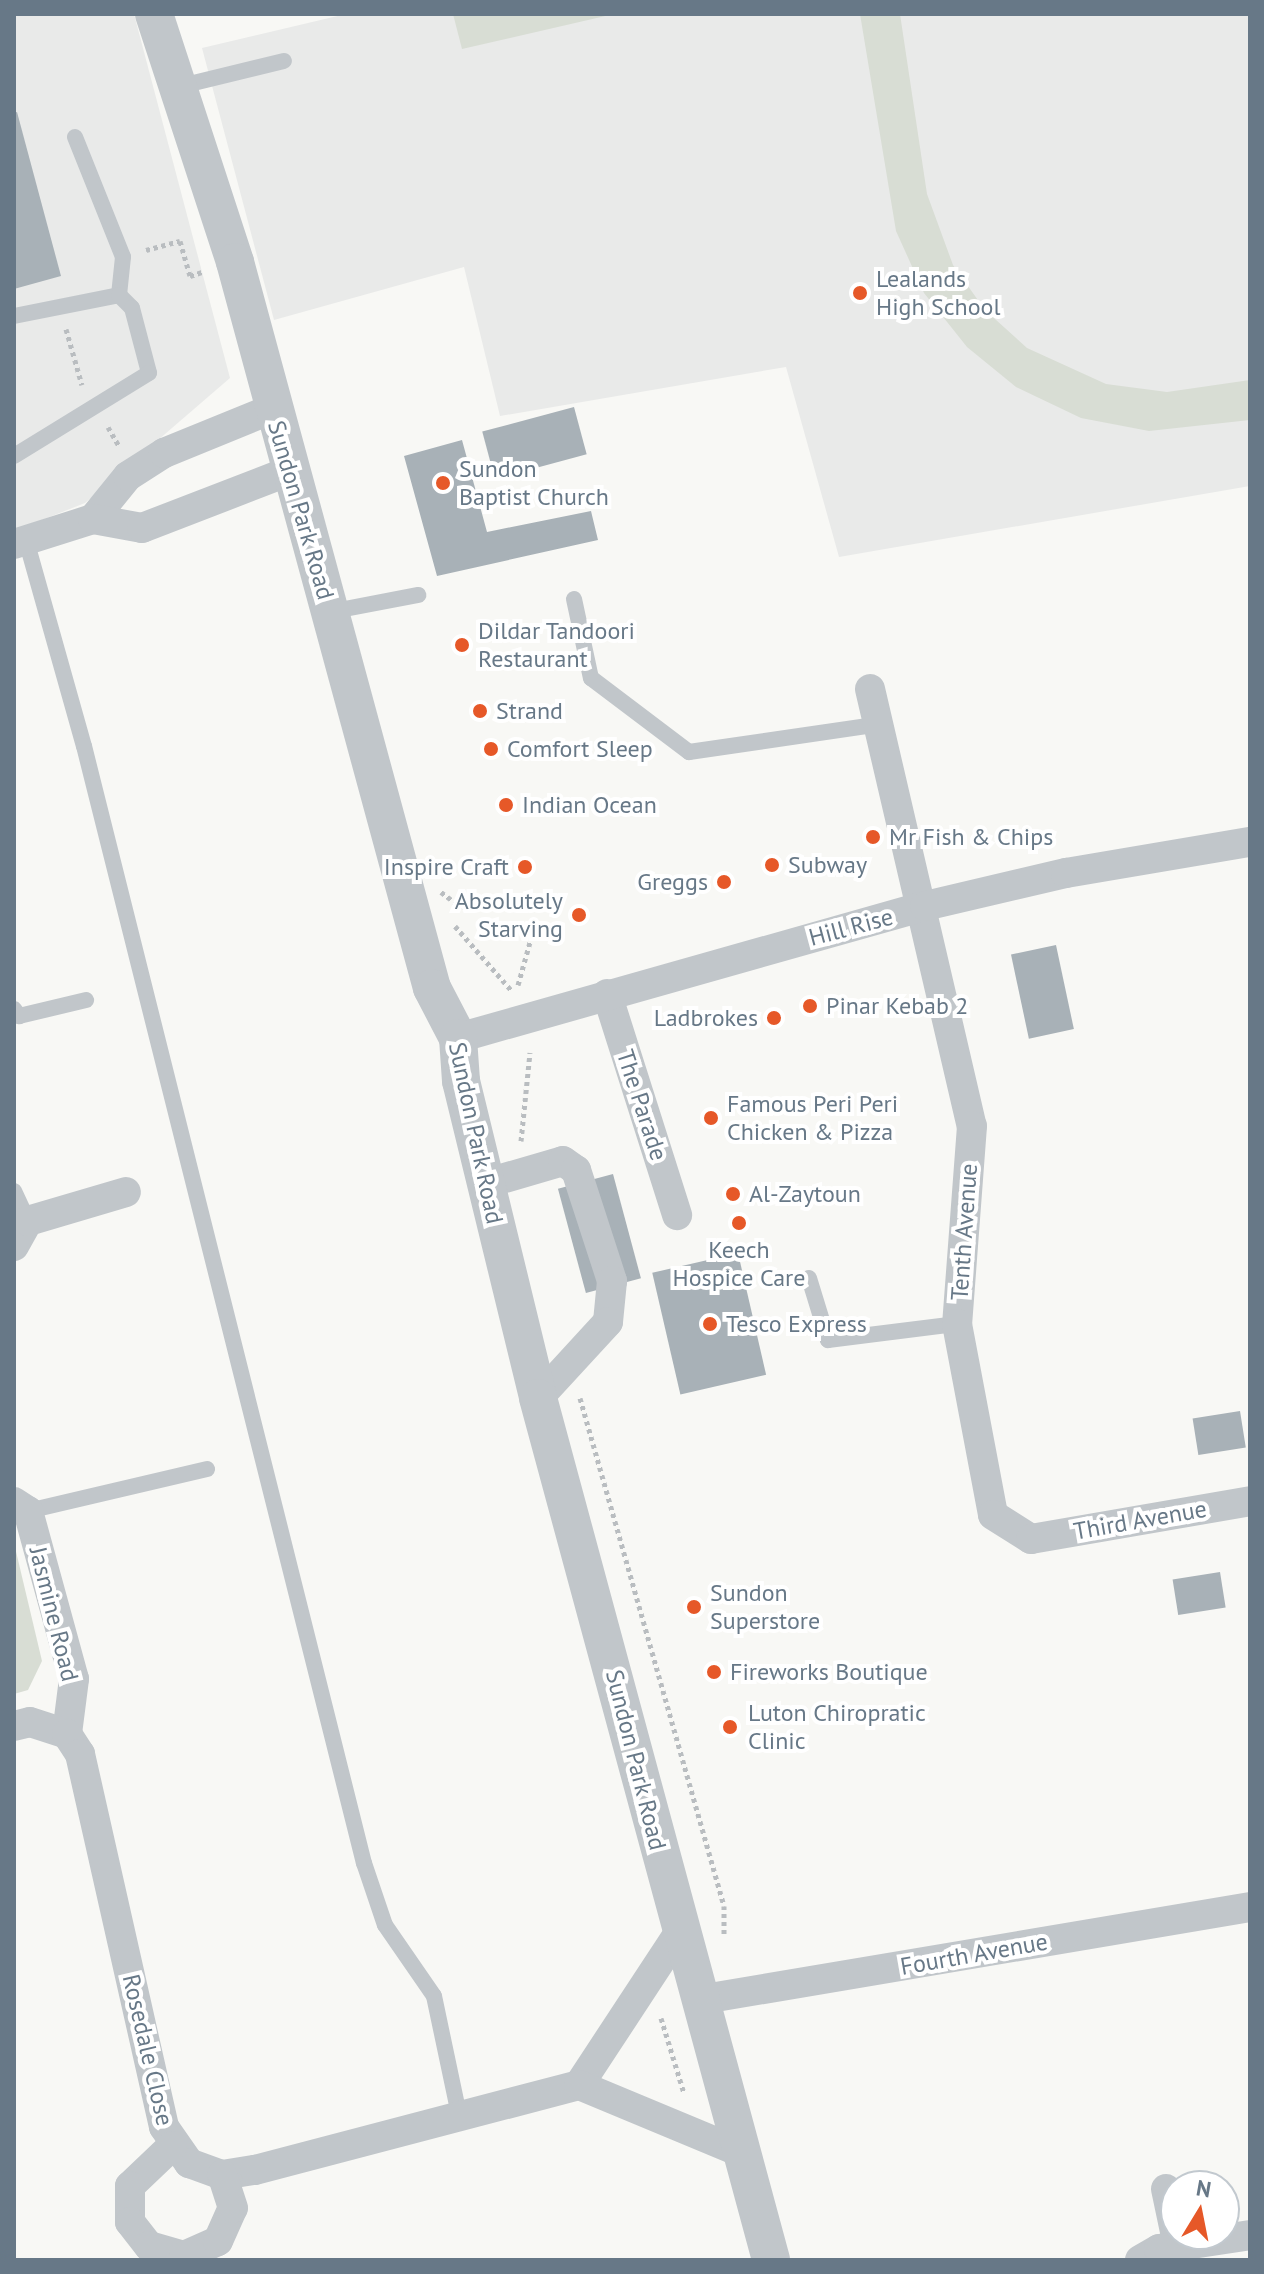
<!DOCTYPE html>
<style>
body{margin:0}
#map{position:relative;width:1264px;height:2274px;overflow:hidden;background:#f8f8f5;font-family:"PT Sans",sans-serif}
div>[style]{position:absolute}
.built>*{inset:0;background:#e9eae9}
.green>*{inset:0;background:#d8ddd4}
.building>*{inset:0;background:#a8b1b7;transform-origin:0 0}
.path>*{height:5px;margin-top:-2.5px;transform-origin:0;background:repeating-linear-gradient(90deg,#b9bdc0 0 4px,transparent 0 8px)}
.service>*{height:16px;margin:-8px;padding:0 8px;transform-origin:8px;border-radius:8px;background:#c1c6ca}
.minor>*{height:30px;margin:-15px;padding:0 15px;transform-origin:15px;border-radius:15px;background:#c1c6ca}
.tertiary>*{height:38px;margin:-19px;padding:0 19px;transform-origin:19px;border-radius:19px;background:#c1c6ca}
.dots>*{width:22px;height:22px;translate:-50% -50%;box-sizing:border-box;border:4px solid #fff;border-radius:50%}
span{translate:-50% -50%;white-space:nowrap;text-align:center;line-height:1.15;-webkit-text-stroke:8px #fff;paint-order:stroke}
.poi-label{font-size:24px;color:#677887}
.left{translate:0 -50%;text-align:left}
.right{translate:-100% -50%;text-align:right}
.street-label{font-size:24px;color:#677887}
.frame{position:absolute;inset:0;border:16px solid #677887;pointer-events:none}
.north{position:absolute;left:1160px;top:2170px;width:80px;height:80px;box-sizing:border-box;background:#fff;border:2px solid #c2c9cf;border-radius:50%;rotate:10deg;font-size:22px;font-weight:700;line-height:32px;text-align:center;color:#677887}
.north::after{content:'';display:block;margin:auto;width:28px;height:36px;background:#e65828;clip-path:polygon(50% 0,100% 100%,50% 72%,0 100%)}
</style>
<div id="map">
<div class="built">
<div style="clip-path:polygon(14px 14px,134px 14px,230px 378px,85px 503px,14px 531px)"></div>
<div style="clip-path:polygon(346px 14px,1250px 14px,1250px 486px,839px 557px,786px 367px,500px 416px,464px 267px,274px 320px,202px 48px)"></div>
</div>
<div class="green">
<div style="clip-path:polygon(453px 14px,614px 14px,462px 49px)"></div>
<div style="clip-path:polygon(860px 14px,900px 14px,927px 194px,953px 265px,985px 310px,1027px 348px,1106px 384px,1167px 392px,1250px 380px,1250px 420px,1149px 431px,1081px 418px,1016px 387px,967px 347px,924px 293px,896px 231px)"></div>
<div style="clip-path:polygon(14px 1543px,42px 1661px,28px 1690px,14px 1694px)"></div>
</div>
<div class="building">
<div style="clip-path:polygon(17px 112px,61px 276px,14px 289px,14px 113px)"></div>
<div style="left:574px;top:407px;width:49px;height:95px;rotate:75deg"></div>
<div style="clip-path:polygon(462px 440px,487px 532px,591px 511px,598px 540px,437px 576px,404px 456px)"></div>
<div style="left:1056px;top:945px;width:86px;height:46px;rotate:78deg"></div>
<div style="left:613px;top:1174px;width:108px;height:57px;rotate:75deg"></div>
<div style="left:738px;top:1253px;width:125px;height:88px;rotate:77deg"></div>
<div style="left:1240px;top:1411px;width:37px;height:48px;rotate:81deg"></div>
<div style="left:1220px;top:1572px;width:36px;height:48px;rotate:81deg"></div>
</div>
<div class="path">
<div style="left:146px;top:250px;width:35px;rotate:-15deg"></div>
<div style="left:180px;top:241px;width:36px;rotate:74deg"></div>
<div style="left:190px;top:276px;width:13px;rotate:-18deg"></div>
<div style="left:66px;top:329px;width:58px;rotate:74.1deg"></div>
<div style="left:108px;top:427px;width:22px;rotate:60deg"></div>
<div style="left:441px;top:892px;width:25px;rotate:37deg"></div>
<div style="left:461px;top:907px;width:23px;rotate:-20deg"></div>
<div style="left:455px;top:926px;width:85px;rotate:48.8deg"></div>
<div style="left:518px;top:985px;width:52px;rotate:-74.4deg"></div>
<div style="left:521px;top:1141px;width:89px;rotate:-84.2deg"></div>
<div style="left:580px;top:1398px;width:528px;rotate:74.17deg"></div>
<div style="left:724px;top:1906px;width:30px;rotate:90deg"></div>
<div style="left:661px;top:2018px;width:78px;rotate:73deg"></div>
</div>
<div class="service">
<div style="left:177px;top:87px;width:110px;rotate:-13.7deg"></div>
<div style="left:75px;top:137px;width:129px;rotate:68.2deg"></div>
<div style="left:123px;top:257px;width:38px;rotate:96deg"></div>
<div style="left:14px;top:316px;width:107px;rotate:-11.3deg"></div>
<div style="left:119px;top:295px;width:18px;rotate:45deg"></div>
<div style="left:132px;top:308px;width:67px;rotate:75.3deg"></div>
<div style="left:149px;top:373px;width:158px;rotate:148.4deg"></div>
<div style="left:26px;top:540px;width:214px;rotate:74.3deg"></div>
<div style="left:84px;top:746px;width:1152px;rotate:75.93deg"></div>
<div style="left:364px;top:1863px;width:65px;rotate:71.3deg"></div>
<div style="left:385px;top:1925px;width:86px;rotate:55.4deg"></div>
<div style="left:434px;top:1996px;width:122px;rotate:78.1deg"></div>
<div style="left:574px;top:599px;width:81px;rotate:77.9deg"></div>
<div style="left:591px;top:678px;width:123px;rotate:37.1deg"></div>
<div style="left:689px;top:752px;width:193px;rotate:-8.3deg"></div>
<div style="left:329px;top:612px;width:91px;rotate:-10.8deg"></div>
<div style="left:14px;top:1009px;width:9px;rotate:54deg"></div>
<div style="left:19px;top:1016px;width:69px;rotate:-13.4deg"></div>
<div style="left:14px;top:1191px;width:33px;rotate:65deg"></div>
<div style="left:809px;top:1278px;width:65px;rotate:73deg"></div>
<div style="left:828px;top:1340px;width:130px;rotate:-7.1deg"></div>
<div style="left:28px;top:1511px;width:184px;rotate:-13.2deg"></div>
</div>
<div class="minor">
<div style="left:93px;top:519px;width:55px;rotate:-50.9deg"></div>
<div style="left:128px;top:476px;width:43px;rotate:-32.6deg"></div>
<div style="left:164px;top:453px;width:117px;rotate:-22.2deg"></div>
<div style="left:14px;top:544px;width:83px;rotate:-17.6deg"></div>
<div style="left:93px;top:519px;width:50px;rotate:10.4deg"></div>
<div style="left:142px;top:528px;width:161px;rotate:-21.1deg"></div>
<div style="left:870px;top:689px;width:449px;rotate:76.9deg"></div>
<div style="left:972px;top:1126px;width:199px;rotate:94.3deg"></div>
<div style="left:957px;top:1324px;width:194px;rotate:79.3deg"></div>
<div style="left:993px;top:1515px;width:45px;rotate:32.3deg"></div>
<div style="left:1031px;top:1539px;width:222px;rotate:-9.8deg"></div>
<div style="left:607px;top:994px;width:232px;rotate:72.4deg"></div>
<div style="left:458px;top:1038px;width:485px;rotate:-15.8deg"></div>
<div style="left:925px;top:906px;width:145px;rotate:-13.2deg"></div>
<div style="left:1066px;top:873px;width:187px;rotate:-9.6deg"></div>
<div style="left:484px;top:1184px;width:82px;rotate:-16.2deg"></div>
<div style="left:563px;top:1161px;width:16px;rotate:35deg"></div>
<div style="left:576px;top:1170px;width:117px;rotate:72deg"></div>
<div style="left:612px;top:1281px;width:41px;rotate:95.6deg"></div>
<div style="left:608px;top:1322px;width:103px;rotate:132.6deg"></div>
<div style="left:14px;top:1246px;width:29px;rotate:-61deg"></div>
<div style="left:28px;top:1221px;width:102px;rotate:-16.5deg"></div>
<div style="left:14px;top:1502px;width:17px;rotate:33deg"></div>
<div style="left:28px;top:1511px;width:174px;rotate:74.7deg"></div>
<div style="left:74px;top:1679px;width:55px;rotate:97.3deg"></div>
<div style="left:14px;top:1726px;width:16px;rotate:-14deg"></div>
<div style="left:30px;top:1722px;width:39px;rotate:18deg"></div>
<div style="left:67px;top:1734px;width:24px;rotate:57deg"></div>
<div style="left:80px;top:1754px;width:382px;rotate:77.3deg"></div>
<div style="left:164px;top:2127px;width:44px;rotate:55.2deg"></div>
<div style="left:189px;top:2163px;width:35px;rotate:20deg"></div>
<div style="left:222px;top:2175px;width:33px;rotate:-9deg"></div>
<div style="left:255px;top:2170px;width:335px;rotate:-14.7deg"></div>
<div style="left:698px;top:2000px;width:560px;rotate:-9.56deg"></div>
<div style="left:579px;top:2085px;width:182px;rotate:-56.7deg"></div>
<div style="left:579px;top:2085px;width:177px;rotate:22.6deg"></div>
<div style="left:172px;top:2146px;width:58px;rotate:136.4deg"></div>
<div style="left:130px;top:2186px;width:36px;rotate:90deg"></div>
<div style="left:130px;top:2222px;width:31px;rotate:52deg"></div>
<div style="left:149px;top:2246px;width:36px;rotate:16deg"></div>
<div style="left:184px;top:2256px;width:37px;rotate:-24deg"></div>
<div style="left:218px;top:2241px;width:36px;rotate:-66deg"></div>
<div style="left:233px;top:2208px;width:35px;rotate:-108deg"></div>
<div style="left:1166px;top:2189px;width:58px;rotate:78.1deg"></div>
<div style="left:1140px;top:2260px;width:22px;rotate:-30deg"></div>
<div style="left:1159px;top:2249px;width:92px;rotate:-8.7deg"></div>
</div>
<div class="tertiary">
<div style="left:154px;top:14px;width:261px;rotate:71.9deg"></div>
<div style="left:235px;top:262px;width:752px;rotate:74.82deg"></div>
<div style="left:432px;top:988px;width:56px;rotate:62.5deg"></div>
<div style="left:458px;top:1038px;width:43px;rotate:86deg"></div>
<div style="left:461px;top:1081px;width:326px;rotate:76.3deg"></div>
<div style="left:538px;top:1398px;width:893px;rotate:74.87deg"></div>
</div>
<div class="dots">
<div style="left:860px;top:293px;background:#e65828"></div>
<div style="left:443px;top:483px;background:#e65828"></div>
<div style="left:462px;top:645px;background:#e65828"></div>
<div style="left:480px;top:711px;background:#e65828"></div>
<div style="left:491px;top:749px;background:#e65828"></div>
<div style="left:506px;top:805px;background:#e65828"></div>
<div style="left:873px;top:837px;background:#e65828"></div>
<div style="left:772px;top:865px;background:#e65828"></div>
<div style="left:525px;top:867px;background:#e65828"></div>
<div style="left:724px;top:882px;background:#e65828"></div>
<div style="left:579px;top:915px;background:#e65828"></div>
<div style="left:810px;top:1006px;background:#e65828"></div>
<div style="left:774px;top:1018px;background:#e65828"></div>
<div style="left:711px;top:1118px;background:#e65828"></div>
<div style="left:733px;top:1194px;background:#e65828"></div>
<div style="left:739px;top:1223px;background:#e65828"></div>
<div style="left:710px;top:1324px;background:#e65828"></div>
<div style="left:694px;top:1607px;background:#e65828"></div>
<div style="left:714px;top:1672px;background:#e65828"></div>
<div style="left:730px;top:1727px;background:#e65828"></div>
</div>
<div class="poi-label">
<span class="left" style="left:876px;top:293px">Lealands<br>High School</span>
<span class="left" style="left:459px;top:483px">Sundon<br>Baptist Church</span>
<span class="left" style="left:478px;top:645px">Dildar Tandoori<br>Restaurant</span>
<span class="left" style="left:496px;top:711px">Strand</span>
<span class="left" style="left:507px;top:749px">Comfort Sleep</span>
<span class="left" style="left:522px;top:805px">Indian Ocean</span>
<span class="left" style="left:889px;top:837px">Mr Fish &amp; Chips</span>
<span class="left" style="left:788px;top:865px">Subway</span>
<span class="right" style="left:509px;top:867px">Inspire Craft</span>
<span class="right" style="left:708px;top:882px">Greggs</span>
<span class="right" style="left:563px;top:915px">Absolutely<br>Starving</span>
<span class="left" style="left:826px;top:1006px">Pinar Kebab 2</span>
<span class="right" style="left:758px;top:1018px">Ladbrokes</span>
<span class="left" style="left:727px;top:1118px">Famous Peri Peri<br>Chicken &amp; Pizza</span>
<span class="left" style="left:749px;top:1194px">Al-Zaytoun</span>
<span style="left:739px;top:1264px">Keech<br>Hospice Care</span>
<span class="left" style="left:726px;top:1324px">Tesco Express</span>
<span class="left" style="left:710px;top:1607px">Sundon<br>Superstore</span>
<span class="left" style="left:730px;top:1672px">Fireworks Boutique</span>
<span class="left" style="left:748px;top:1727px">Luton Chiropratic<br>Clinic</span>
</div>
<div class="street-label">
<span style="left:301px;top:510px;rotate:74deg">Sundon Park Road</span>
<span style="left:851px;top:927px;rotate:-15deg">Hill Rise</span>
<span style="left:642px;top:1105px;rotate:72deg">The Parade</span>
<span style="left:476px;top:1133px;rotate:78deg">Sundon Park Road</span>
<span style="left:964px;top:1232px;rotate:-86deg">Tenth Avenue</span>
<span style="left:1140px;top:1520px;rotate:-10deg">Third Avenue</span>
<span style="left:54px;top:1614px;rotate:76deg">Jasmine Road</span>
<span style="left:636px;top:1760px;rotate:76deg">Sundon Park Road</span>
<span style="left:974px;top:1954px;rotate:-10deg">Fourth Avenue</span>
<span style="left:148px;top:2050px;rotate:77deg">Rosedale Close</span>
</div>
<div class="frame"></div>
<div class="north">N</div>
</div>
